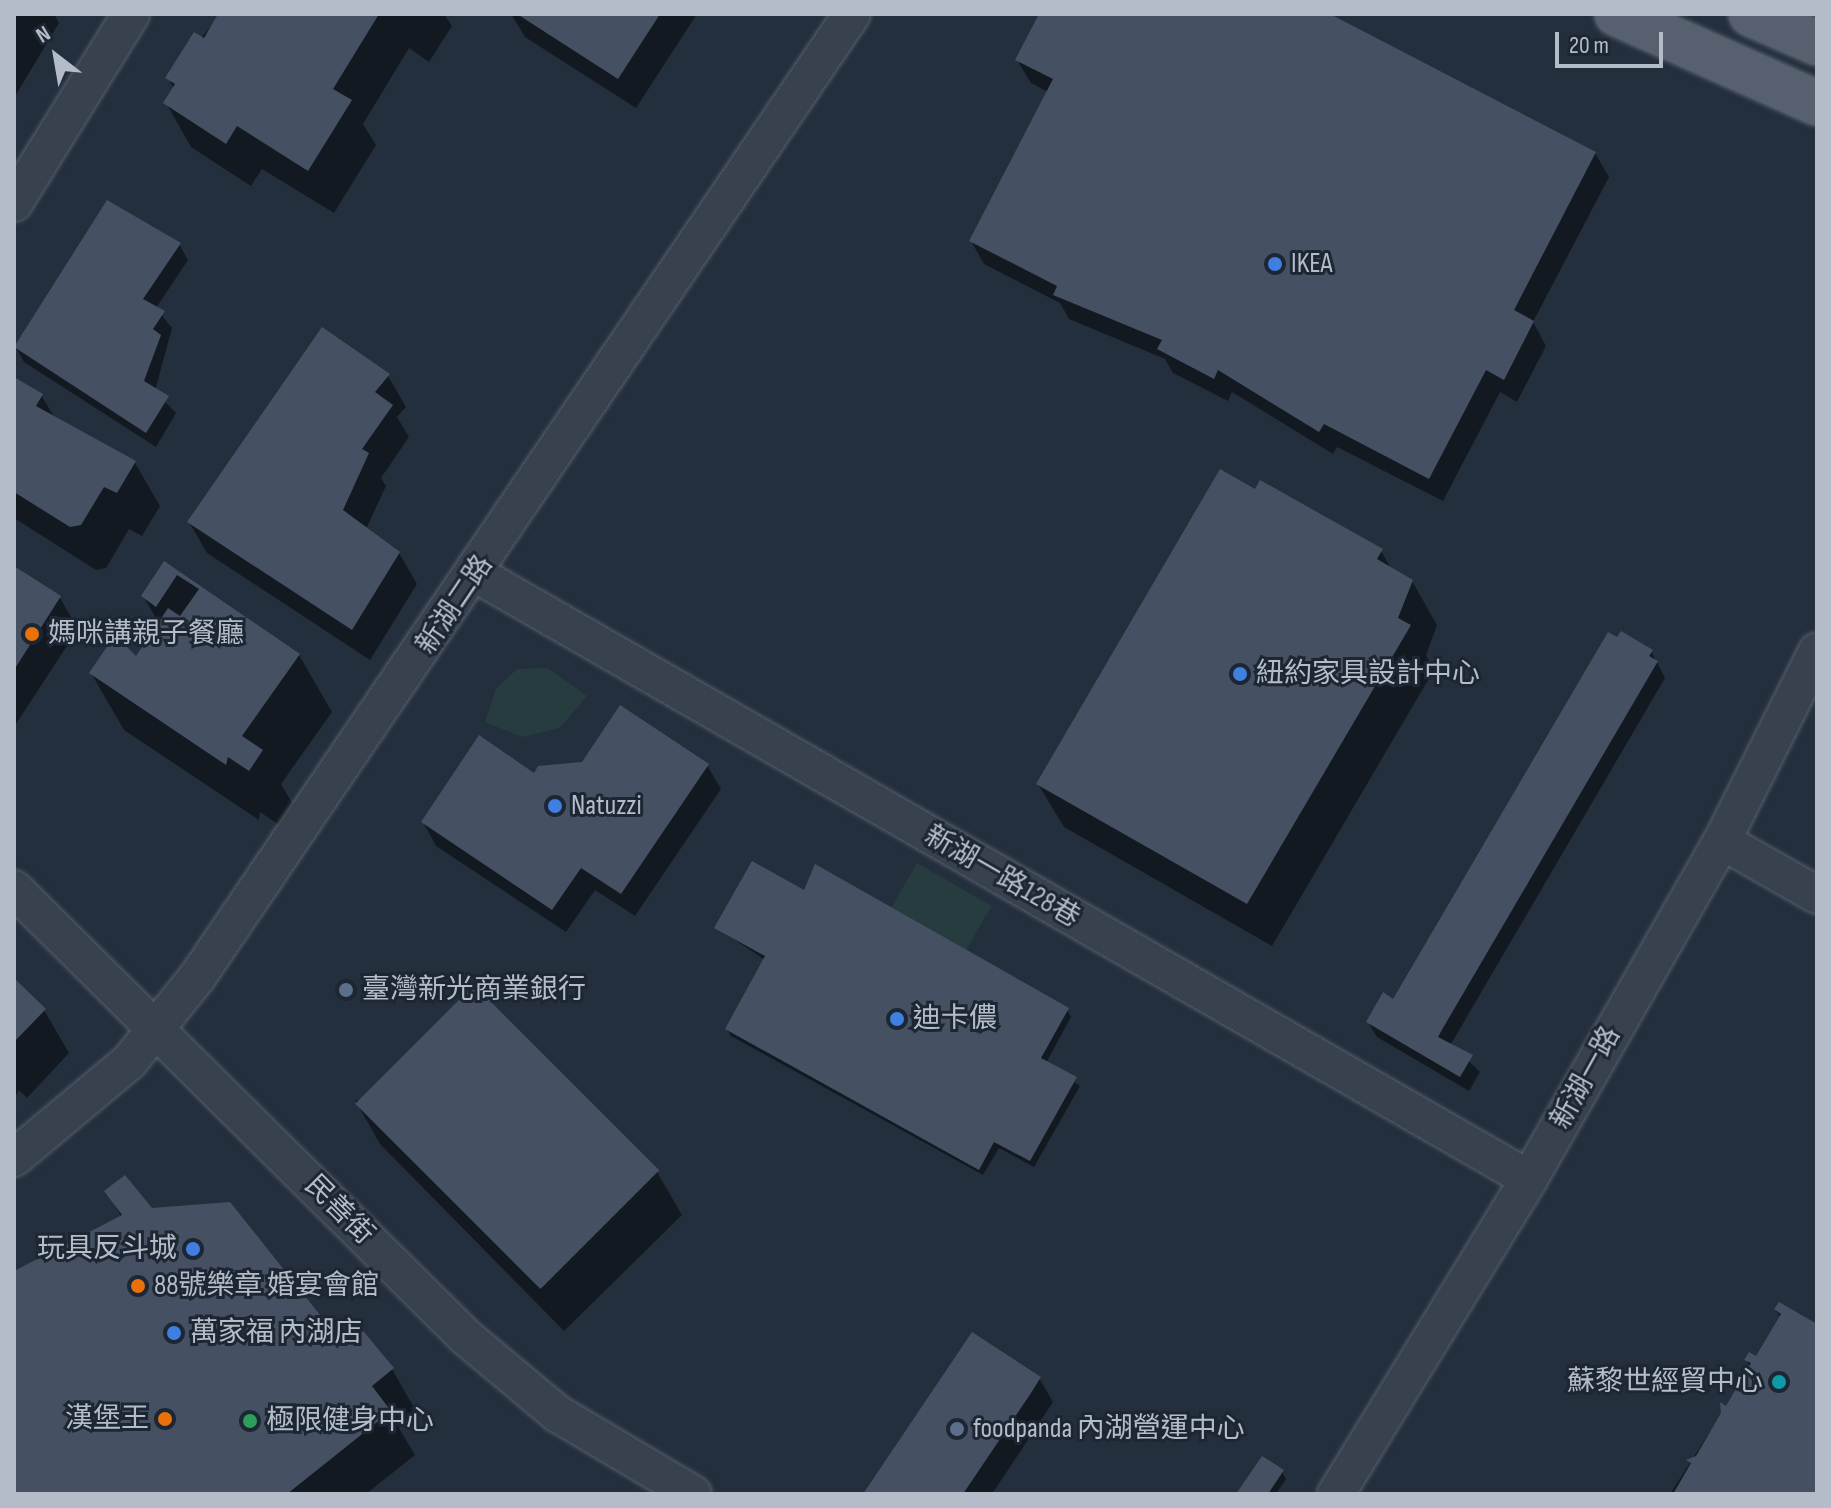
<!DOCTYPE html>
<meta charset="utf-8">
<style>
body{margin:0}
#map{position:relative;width:1831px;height:1508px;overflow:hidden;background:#242f3e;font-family:"Sofia Sans Condensed","Noto Sans TC",sans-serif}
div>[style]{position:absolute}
.green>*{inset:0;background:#263c3f;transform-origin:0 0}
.shadow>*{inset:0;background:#0007}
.building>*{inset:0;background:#455162;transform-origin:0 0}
.roads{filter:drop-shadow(0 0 2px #565f6c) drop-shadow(0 0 2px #565f6c)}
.minor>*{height:36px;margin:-18px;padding:0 18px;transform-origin:18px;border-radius:18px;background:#38414e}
.major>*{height:44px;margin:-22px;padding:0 22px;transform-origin:22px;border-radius:22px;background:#56606e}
.dots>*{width:22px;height:22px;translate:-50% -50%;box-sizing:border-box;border:4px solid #1d2633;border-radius:50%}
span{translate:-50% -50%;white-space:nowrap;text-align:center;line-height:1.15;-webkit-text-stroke:6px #1d2633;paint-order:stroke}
.poi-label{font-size:28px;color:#b4bcc9}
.left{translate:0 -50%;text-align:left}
.right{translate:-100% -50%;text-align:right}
.street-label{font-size:28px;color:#b4bcc9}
.frame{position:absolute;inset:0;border:16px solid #b4bcc9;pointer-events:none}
.north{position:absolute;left:16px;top:16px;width:80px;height:80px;-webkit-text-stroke:6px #1d2633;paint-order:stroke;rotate:329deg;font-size:22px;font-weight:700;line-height:32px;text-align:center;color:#b4bcc9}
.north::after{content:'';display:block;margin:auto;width:28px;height:36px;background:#b4bcc9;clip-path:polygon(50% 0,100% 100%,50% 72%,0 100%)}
.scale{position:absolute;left:1555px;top:32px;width:108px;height:36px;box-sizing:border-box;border:4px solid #b4bcc9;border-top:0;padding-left:10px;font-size:24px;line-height:28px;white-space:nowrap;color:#b4bcc9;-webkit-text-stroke:6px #1d2633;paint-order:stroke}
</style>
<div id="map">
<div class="green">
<div style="clip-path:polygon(548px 668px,587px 696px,560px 728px,522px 737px,485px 722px,496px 689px,517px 669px)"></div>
<div style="left:917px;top:863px;width:86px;height:51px;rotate:30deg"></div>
</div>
<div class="shadow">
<div style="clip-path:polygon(14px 14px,54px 14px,59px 23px,14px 98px)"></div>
<div style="clip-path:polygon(221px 14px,444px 14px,452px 26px,429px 62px,409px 48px,363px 124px,376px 145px,334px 213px,262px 169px,251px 186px,191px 147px,166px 103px,174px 89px,168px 78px)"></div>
<div style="clip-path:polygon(511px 14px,697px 14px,636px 108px,525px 37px)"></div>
<div style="clip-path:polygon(1041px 14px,1325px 14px,1595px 153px,1609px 177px,1533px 322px,1546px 346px,1517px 402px,1500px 392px,1443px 501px,1337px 447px,1333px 454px,1232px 392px,1228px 401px,1173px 373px,1165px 359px,1069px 319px,1060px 303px,984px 264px,971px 241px,1048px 92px,1031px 83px,1017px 60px)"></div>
<div style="clip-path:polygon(179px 244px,188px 260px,156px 308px,172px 328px,155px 391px,176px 413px,156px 447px,24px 362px,15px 346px)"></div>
<div style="clip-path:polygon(388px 376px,406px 407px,397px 417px,409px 437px,381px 478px,386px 486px,366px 529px,399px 553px,417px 584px,370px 660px,207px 553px,189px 522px)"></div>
<div style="clip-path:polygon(14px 381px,41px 395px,55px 418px,135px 463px,160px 506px,142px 536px,129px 529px,106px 568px,96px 570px,14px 518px)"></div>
<div style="clip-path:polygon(1256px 492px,1381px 551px,1392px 570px,1412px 581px,1437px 625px,1426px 655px,1434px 670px,1272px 946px,1064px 827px,1038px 784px)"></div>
<div style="clip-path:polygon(165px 564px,299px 655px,332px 712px,281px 784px,295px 808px,282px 827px,260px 812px,259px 820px,124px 730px,91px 673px,137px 659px,160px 625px,143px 596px)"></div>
<div style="clip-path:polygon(14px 569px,60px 598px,78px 629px,14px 727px)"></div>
<div style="clip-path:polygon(1651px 651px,1665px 678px,1451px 1044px,1480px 1072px,1469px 1091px,1377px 1037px,1368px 1022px,1394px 1001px)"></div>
<div style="clip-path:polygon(707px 765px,721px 789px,635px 916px,595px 890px,566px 932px,436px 846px,423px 822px,535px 775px)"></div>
<div style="clip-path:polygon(805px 893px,1067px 1010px,1071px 1017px,1046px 1063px,1080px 1086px,1034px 1167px,999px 1148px,983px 1175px,731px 1036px,727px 1029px,765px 960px,717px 928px)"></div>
<div style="clip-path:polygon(14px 981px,44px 1010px,69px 1053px,27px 1098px,19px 1090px,14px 1098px)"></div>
<div style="clip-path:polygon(355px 1100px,657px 1172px,682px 1215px,564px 1331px,380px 1144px)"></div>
<div style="clip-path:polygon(107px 1192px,151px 1210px,340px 1343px,392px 1369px,417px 1413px,399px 1428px,415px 1455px,366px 1494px,14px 1494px,14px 1274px,122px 1218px)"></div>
<div style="clip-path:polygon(1776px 1310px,1817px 1326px,1817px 1494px,1670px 1494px,1751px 1368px,1746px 1360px,1757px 1358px,1781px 1318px)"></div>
<div style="clip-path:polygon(1039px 1378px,1053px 1402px,992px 1494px,865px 1494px)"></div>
<div style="clip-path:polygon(1282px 1472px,1286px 1479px,1276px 1494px,1239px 1494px)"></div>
</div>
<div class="building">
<div style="clip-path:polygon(218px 14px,379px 14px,333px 89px,352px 100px,308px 171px,237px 126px,226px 144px,163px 103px,175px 84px,165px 78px,194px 32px,204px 38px)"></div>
<div style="clip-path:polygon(517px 14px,660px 14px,618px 79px)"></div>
<div style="clip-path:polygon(1039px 14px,1330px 14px,1596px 152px,1514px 310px,1534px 321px,1504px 380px,1486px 370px,1429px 479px,1324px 424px,1319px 432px,1218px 370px,1214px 379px,1157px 349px,1162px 340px,1053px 295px,1057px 286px,969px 241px,1053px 79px,1015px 60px)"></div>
<div style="clip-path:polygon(107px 200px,181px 243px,143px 299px,165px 311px,153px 329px,161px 335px,144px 381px,169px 396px,146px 433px,14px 347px)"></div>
<div style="clip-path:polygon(322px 327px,390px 374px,375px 392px,393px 405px,362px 449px,369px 453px,343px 510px,400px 552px,352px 630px,187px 522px)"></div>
<div style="clip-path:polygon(14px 377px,43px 394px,36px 406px,136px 461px,117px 493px,104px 487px,81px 525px,70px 527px,14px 492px)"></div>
<div style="clip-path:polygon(1220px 469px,1255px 489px,1260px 480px,1383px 549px,1377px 559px,1413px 580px,1398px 618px,1411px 625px,1247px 904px,1036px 784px)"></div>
<div style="clip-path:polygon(164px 561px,300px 654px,242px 736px,263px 750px,249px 771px,228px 757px,226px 765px,89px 673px,115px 635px,136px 656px,168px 608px,180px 616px,199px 589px,177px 575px,156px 607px,141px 596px)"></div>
<div style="clip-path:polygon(14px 566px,61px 596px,14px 670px)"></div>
<div style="clip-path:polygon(1621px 631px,1653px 650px,1649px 656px,1658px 661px,1443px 1028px,1438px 1037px,1473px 1055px,1460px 1077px,1366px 1022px,1383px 992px,1393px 999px,1608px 632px,1617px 637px)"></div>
<div style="clip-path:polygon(620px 705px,709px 764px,621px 894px,581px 868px,552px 910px,421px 822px,479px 735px,534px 773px,538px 766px,582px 762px)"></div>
<div style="clip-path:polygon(752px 861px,804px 890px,815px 864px,1069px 1008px,1041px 1058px,1077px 1077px,1030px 1161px,994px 1142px,979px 1170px,725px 1029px,765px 956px,714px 928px)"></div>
<div style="clip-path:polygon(14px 978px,46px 1009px,14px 1042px)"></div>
<div style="left:474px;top:985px;width:262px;height:168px;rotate:45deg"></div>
<div style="clip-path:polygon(125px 1175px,152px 1208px,230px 1202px,340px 1340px,359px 1326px,394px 1368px,372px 1386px,391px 1411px,287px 1494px,14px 1494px,14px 1271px,122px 1215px,104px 1191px)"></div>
<div style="clip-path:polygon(1779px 1302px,1817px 1324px,1817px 1494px,1673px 1494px,1691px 1463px,1686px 1460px,1696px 1456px,1721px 1413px,1720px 1402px,1726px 1406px,1751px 1363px,1744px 1360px,1749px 1352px,1756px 1356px,1781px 1314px,1774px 1309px)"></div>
<div style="clip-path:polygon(972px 1332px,1041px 1377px,1031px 1393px,963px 1494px,863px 1494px)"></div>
<div style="clip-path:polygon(1262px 1456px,1284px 1470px,1268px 1494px,1236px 1494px)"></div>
</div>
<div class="roads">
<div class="minor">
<div style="left:14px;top:203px;width:222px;rotate:-58.2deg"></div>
<div style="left:476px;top:574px;width:1214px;rotate:29.88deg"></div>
<div style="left:1722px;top:841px;width:109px;rotate:29.6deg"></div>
<div style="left:14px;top:889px;width:638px;rotate:44.75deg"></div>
<div style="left:467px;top:1338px;width:119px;rotate:39.9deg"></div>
<div style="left:558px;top:1414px;width:157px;rotate:30.7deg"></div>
<div style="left:14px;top:1158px;width:150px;rotate:-39.9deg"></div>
<div style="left:129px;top:1062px;width:110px;rotate:-51.3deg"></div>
<div style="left:198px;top:976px;width:1163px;rotate:-55.79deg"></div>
<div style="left:1336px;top:1494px;width:369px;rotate:-58.5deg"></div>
<div style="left:1529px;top:1179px;width:389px;rotate:-60.3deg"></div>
<div style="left:1722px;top:841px;width:212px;rotate:-63.4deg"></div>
</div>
<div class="major">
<div style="left:1617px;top:14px;width:219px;rotate:24deg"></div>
<div style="left:1751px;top:14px;width:72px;rotate:23.7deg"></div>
</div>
</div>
<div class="dots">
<div style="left:1275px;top:264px;background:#3f7fe0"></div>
<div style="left:32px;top:634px;background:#e8710a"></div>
<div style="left:1240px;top:674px;background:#3f7fe0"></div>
<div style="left:555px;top:806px;background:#3f7fe0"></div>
<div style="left:346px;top:990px;background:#5c6f8a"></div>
<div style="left:897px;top:1019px;background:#3f7fe0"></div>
<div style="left:193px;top:1249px;background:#3f7fe0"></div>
<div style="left:138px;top:1286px;background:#e8710a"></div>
<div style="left:174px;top:1333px;background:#3f7fe0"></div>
<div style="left:1779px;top:1382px;background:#0f9aa8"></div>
<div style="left:165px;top:1419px;background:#e8710a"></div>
<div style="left:250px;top:1421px;background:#2e9e5b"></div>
<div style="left:957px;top:1429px;background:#5c6f8a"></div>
</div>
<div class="poi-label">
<span class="left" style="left:1291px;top:264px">IKEA</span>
<span class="left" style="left:48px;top:634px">媽咪講親子餐廳</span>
<span class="left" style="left:1256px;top:674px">紐約家具設計中心</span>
<span class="left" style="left:571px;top:806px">Natuzzi</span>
<span class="left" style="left:362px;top:990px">臺灣新光商業銀行</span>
<span class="left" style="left:913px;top:1019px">迪卡儂</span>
<span class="right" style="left:177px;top:1249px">玩具反斗城</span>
<span class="left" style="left:154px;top:1286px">88號樂章 婚宴會館</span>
<span class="left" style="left:190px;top:1333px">萬家福 內湖店</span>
<span class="right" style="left:1763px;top:1382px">蘇黎世經貿中心</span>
<span class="right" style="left:149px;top:1419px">漢堡王</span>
<span class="left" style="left:266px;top:1421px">極限健身中心</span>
<span class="left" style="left:973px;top:1429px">foodpanda 內湖營運中心</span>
</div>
<div class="street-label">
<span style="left:455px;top:605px;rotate:-56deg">新湖二路</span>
<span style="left:1002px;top:877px;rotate:30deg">新湖一路128巷</span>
<span style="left:1586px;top:1078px;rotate:-61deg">新湖一路</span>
<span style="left:339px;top:1210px;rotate:45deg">民善街</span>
</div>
<div class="frame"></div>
<div class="north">N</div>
<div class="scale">20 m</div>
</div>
